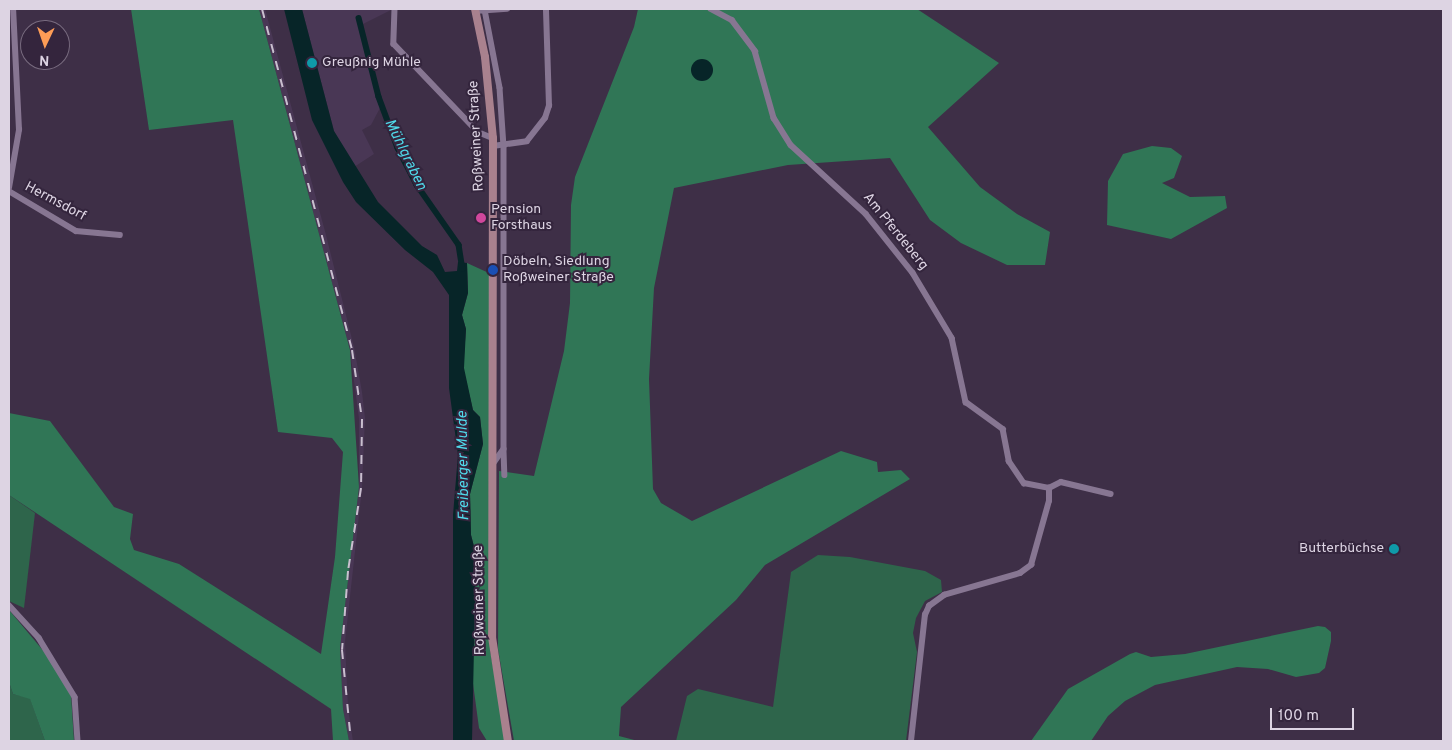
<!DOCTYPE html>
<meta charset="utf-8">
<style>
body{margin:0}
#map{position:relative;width:1452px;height:750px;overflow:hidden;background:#3e2f47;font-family:Overpass,sans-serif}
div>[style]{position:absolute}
.built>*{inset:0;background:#493755}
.green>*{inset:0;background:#2e654b}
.forest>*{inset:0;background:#307656}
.water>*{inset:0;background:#072528}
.round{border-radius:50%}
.canal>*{height:5.5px;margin:-2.75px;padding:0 2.75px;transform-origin:2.75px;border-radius:2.75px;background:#072528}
.street>*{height:5.5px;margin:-2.75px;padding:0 2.75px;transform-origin:2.75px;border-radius:2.75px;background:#877692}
.secondary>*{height:8px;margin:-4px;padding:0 4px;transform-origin:4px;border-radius:4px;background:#a9818e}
.rail>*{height:2px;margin-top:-1px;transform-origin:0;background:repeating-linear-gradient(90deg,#c9bfcf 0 9px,transparent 0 18px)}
.dots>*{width:14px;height:14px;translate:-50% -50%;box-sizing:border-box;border:2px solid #34253d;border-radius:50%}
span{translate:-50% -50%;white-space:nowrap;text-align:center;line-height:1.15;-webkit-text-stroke:4px #34253d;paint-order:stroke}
.poi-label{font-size:14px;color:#ddd4e3}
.left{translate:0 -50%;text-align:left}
.right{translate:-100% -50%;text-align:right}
.street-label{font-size:14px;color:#ddd4e3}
.water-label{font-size:15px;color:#50d9ea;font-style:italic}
.frame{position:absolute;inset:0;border:10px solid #ddd4e3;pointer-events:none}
.north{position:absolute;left:20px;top:20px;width:50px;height:50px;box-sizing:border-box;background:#34253d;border:1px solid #786b7f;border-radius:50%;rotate:183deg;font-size:14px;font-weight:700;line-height:20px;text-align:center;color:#ddd4e3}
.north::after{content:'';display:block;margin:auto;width:18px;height:22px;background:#fd9c56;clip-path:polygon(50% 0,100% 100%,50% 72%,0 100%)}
.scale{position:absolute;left:1270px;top:708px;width:84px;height:22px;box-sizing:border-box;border:2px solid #ddd4e3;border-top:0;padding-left:6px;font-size:15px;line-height:18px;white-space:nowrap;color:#ddd4e3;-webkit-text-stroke:4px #34253d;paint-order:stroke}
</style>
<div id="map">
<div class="built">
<div style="clip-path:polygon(259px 9px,265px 9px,326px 235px,354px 347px,362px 392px,365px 418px,362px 488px,345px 642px,348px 708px,353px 741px,349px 741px,343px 709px,340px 648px,359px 487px,359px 419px,350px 350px)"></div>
<div style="clip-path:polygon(302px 9px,393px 9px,359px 26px,380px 108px,371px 125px,362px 130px,374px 154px,354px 167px,334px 131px)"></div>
</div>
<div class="green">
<div style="clip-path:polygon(9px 495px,35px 513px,24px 608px,9px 601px)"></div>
<div style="clip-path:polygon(818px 555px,850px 557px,925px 571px,941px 580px,942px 592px,925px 601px,916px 618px,913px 633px,917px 652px,906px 741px,676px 741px,687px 696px,698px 689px,773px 707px,791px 572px)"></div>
<div style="clip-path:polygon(9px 682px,13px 694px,30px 698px,45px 741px,9px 741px)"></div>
</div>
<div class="forest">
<div style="clip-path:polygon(131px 9px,259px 9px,350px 350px,359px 487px,340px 648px,343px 709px,349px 741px,333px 741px,331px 709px,9px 495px,9px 413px,50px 421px,114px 507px,133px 514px,130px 539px,134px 550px,179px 564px,321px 654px,335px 557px,343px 452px,332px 438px,278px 432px,233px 120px,149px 130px)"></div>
<div style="clip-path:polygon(638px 9px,917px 9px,999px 63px,928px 127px,980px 187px,1017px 214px,1050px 232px,1045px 265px,1007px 265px,961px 243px,930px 220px,890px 158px,788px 165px,674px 188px,654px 288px,649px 379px,653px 489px,661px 503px,692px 521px,841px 451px,877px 462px,878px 472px,901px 470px,910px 479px,765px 565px,736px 600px,621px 707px,619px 736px,638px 741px,514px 741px,498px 649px,499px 471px,534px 476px,564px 351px,570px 303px,571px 205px,575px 177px,634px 27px)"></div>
<div style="clip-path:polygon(1152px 146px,1171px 148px,1182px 156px,1174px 178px,1162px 183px,1190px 197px,1225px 196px,1227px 208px,1171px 239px,1107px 225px,1108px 181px,1123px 154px)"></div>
<div style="clip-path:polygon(467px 263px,491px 274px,490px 650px,506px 741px,487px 741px,479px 728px,472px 676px,476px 554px,471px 535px,470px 494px,483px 444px,480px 417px,473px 410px,463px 368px,466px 329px,462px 315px,468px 293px)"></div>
<div style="clip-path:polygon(9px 610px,46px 654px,71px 695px,74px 741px,45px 741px,30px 699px,13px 694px,9px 682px)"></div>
<div style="clip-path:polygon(1318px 626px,1325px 627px,1331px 632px,1331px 641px,1325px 668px,1319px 673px,1296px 677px,1268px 669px,1237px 667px,1155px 685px,1125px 701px,1108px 716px,1091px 741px,1031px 741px,1068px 689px,1130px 654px,1136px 652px,1151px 657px,1185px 654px)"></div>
</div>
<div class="water">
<div style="clip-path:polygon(284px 9px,302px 9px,334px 131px,378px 202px,422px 246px,437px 255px,445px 272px,457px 271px,458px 262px,467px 263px,468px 293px,462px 315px,466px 329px,464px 368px,473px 410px,480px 417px,483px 444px,470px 494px,471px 535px,476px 554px,472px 741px,453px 741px,453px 515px,458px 455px,449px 388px,449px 295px,433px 272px,405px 250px,356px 202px,343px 182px,312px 120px)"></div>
<div class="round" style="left:691px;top:59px;width:22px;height:22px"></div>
</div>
<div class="canal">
<div style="left:359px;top:18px;width:81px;rotate:75.8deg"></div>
<div style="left:379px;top:97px;width:54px;rotate:69.6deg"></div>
<div style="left:398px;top:148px;width:42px;rotate:62.8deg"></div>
<div style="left:417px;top:185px;width:73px;rotate:55deg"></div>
<div style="left:459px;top:245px;width:24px;rotate:81deg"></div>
</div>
<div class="street">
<div style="left:395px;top:9px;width:35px;rotate:92deg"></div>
<div style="left:394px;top:44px;width:122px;rotate:46.3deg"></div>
<div style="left:478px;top:132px;width:16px;rotate:22deg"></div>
<div style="left:711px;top:9px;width:24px;rotate:28deg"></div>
<div style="left:732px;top:20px;width:39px;rotate:53deg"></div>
<div style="left:755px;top:51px;width:70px;rotate:74.2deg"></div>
<div style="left:774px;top:118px;width:32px;rotate:58deg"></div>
<div style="left:791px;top:145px;width:102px;rotate:42.6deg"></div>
<div style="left:866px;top:214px;width:75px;rotate:51.5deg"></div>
<div style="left:913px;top:273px;width:76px;rotate:59deg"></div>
<div style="left:952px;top:338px;width:66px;rotate:77.7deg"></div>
<div style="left:966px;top:402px;width:46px;rotate:36.1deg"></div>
<div style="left:1003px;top:429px;width:33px;rotate:79deg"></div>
<div style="left:1009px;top:461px;width:27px;rotate:56deg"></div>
<div style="left:1024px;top:483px;width:25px;rotate:11deg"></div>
<div style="left:1049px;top:488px;width:13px;rotate:-27deg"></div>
<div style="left:1061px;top:482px;width:51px;rotate:13.5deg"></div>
<div style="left:485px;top:10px;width:79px;rotate:79.1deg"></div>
<div style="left:500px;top:88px;width:58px;rotate:86.1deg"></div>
<div style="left:504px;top:146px;width:303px;rotate:90deg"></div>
<div style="left:504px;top:449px;width:19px;rotate:125deg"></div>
<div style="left:475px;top:11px;width:32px;rotate:-4deg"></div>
<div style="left:493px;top:146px;width:34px;rotate:-8deg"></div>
<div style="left:527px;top:141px;width:29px;rotate:-52deg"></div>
<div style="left:545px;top:118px;width:13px;rotate:-72deg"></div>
<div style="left:549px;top:106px;width:97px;rotate:-91.8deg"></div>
<div style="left:9px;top:188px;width:59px;rotate:-80.2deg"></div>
<div style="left:19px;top:130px;width:121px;rotate:-92.8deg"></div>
<div style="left:9px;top:191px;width:78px;rotate:30.8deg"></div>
<div style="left:76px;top:231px;width:44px;rotate:5.2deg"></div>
<div style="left:504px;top:451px;width:24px;rotate:88deg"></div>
<div style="left:9px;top:605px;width:45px;rotate:47.7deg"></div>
<div style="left:39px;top:638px;width:69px;rotate:58.6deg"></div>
<div style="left:75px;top:697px;width:44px;rotate:86.1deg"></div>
<div style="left:911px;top:741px;width:127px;rotate:-83.7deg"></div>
<div style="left:925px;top:615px;width:10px;rotate:-66deg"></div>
<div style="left:929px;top:606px;width:19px;rotate:-36deg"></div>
<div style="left:944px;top:595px;width:79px;rotate:-16.1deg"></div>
<div style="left:1020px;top:573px;width:14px;rotate:-36deg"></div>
<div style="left:1031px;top:565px;width:66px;rotate:-74.3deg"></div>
<div style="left:1049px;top:501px;width:13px;rotate:-90deg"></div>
</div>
<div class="secondary">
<div style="left:475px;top:9px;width:49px;rotate:78.2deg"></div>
<div style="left:485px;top:57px;width:81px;rotate:84.4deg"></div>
<div style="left:493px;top:138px;width:499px;rotate:90.1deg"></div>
<div style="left:492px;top:637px;width:105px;rotate:81.3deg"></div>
</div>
<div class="rail">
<div style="left:262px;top:9px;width:353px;rotate:75.2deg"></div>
<div style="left:352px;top:350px;width:70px;rotate:81.8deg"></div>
<div style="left:362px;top:419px;width:69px;rotate:90.8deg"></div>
<div style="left:361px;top:488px;width:84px;rotate:98.9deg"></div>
<div style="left:348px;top:571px;width:79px;rotate:94.3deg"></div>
<div style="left:342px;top:650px;width:91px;rotate:84.4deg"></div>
</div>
<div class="dots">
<div style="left:312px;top:63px;background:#0f9aa8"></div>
<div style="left:481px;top:218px;background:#d1479c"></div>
<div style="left:493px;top:270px;background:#1a4fb4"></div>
<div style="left:1394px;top:549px;background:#0f9aa8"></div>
</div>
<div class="poi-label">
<span class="left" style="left:322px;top:63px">Greußnig Mühle</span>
<span class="left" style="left:491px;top:218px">Pension<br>Forsthaus</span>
<span class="left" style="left:503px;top:270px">Döbeln, Siedlung<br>Roßweiner Straße</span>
<span class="right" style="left:1384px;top:549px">Butterbüchse</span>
</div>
<div class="street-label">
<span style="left:477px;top:136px;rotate:-93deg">Roßweiner Straße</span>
<span style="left:55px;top:202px;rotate:28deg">Hermsdorf</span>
<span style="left:895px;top:232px;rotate:51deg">Am Pferdeberg</span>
<span style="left:480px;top:600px;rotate:-91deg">Roßweiner Straße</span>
</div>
<div class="water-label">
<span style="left:405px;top:155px;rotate:64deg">Mühlgraben</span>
<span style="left:464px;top:466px;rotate:-91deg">Freiberger Mulde</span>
</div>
<div class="frame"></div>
<div class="north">N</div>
<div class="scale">100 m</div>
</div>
